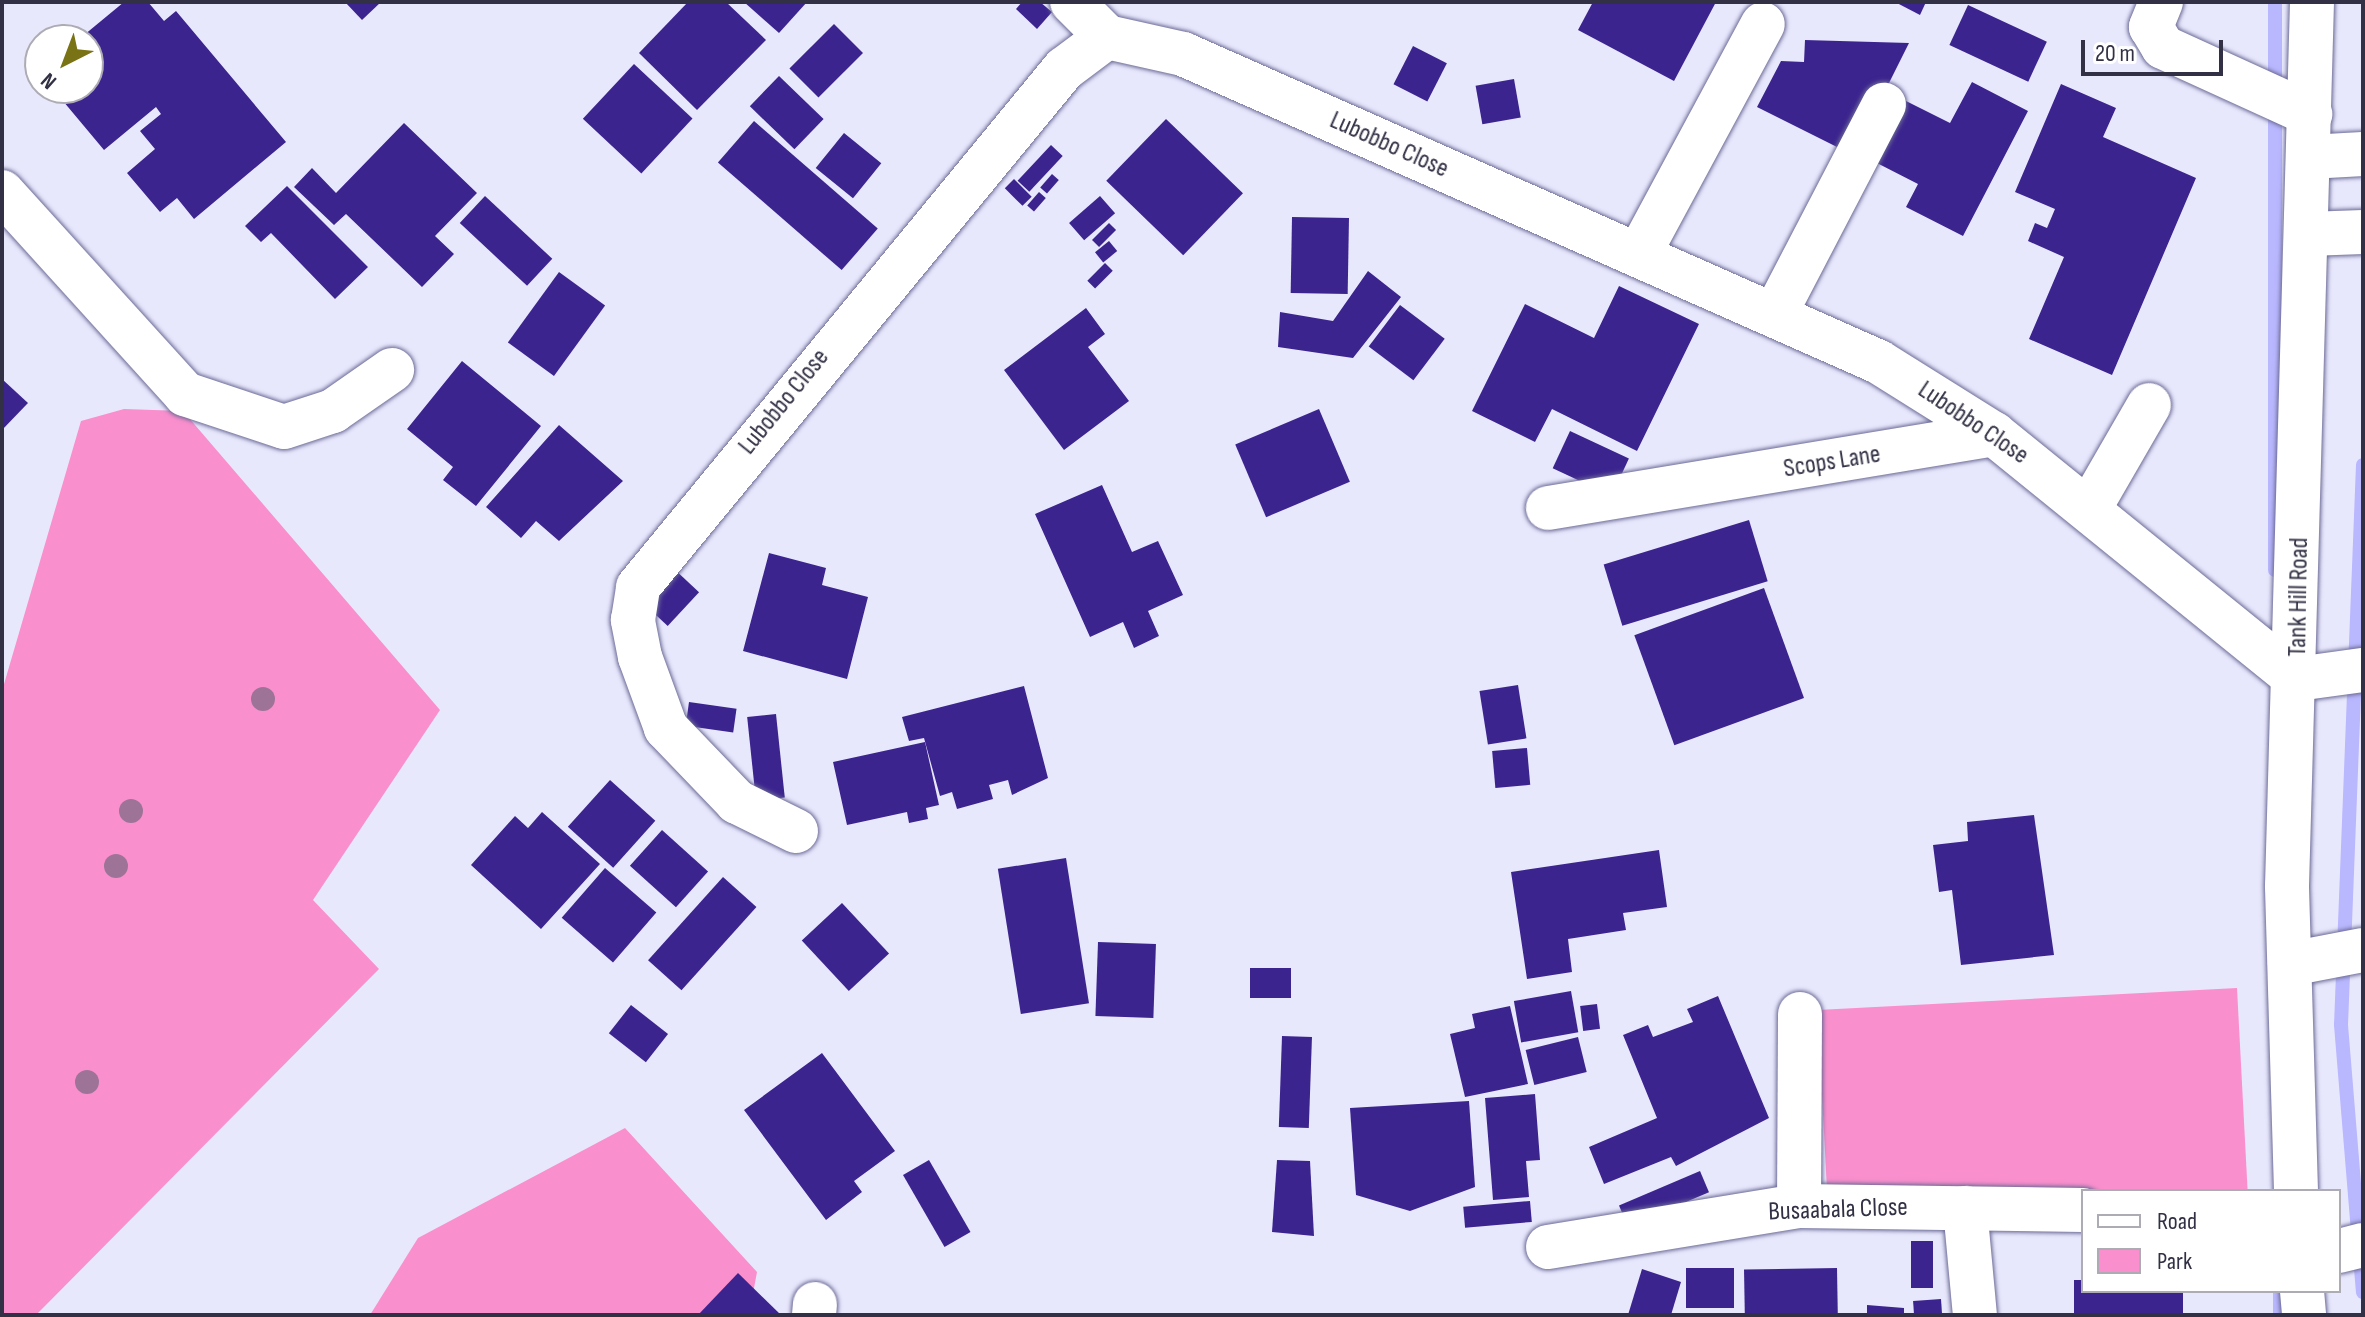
<!DOCTYPE html>
<style>
body{margin:0}
#map{position:relative;width:2365px;height:1317px;overflow:hidden;background:#e8e8fd;font-family:"Sofia Sans Condensed",sans-serif}
div>[style]{position:absolute}
.green>*{inset:0;background:#fa8fcd;transform-origin:0 0}
.stream>*{height:14px;margin:-7px;padding:0 7px;transform-origin:7px;border-radius:7px;background:#b9b7fe}
.building>*{inset:0;background:#3c248f;transform-origin:0 0}
.roads{filter:drop-shadow(0 0 2px #6b6a96) drop-shadow(0 0 2px #6b6a96)}
.minor>*{height:44px;margin:-22px;padding:0 22px;transform-origin:22px;border-radius:22px;background:#fff}
.trees>*{width:24px;height:24px;margin:-12px;border-radius:50%;background:#9d7498}
span{translate:-50% -50%;white-space:nowrap;text-align:center;line-height:1.15;-webkit-text-stroke:8px #fff;paint-order:stroke}
.street-label{font-size:26px;color:#313044}
.frame{position:absolute;inset:0;border:4px solid #313044;pointer-events:none}
.legend{position:absolute;left:2081px;top:1189px;width:260px;height:104px;box-sizing:border-box;background:#fff;border:2px solid #adacb4;margin:0;padding:10px 14px;list-style:none;font-size:24px;color:#313044}
.legend li{display:flex;align-items:center;gap:16px;height:40px}
.legend b{width:40px;border:2px solid #adacb4}
.north{position:absolute;left:24px;top:24px;width:80px;height:80px;box-sizing:border-box;background:#fff;border:2px solid #adacb4;border-radius:50%;rotate:222deg;font-size:22px;font-weight:700;line-height:32px;text-align:center;color:#313044}
.north::after{content:'';display:block;margin:auto;width:28px;height:36px;background:#7a7316;clip-path:polygon(50% 0,100% 100%,50% 72%,0 100%)}
.scale{position:absolute;left:2081px;top:40px;width:142px;height:36px;box-sizing:border-box;border:4px solid #313044;border-top:0;padding-left:10px;font-size:24px;line-height:28px;white-space:nowrap;color:#313044;-webkit-text-stroke:6px #fff;paint-order:stroke}
</style>
<div id="map">
<div class="green">
<div style="clip-path:polygon(124px 409px,183px 411px,440px 710px,313px 900px,379px 969px,36px 1315px,2px 1315px,2px 691px,81px 421px)"></div>
<div style="left:2237px;top:988px;width:203px;height:420px;rotate:87deg"></div>
<div style="clip-path:polygon(625px 1128px,757px 1272px,749px 1315px,370px 1315px,418px 1238px)"></div>
</div>
<div class="stream">
<div style="left:2363px;top:465px;width:560px;rotate:92.25deg"></div>
<div style="left:2341px;top:1025px;width:268px;rotate:85.3deg"></div>
<div style="left:2275px;top:570px;width:568px;rotate:-90deg"></div>
<div style="left:2280px;top:1291px;width:24px;rotate:90deg"></div>
</div>
<div class="building">
<div style="clip-path:polygon(124px 2px,148px 2px,164px 21px,176px 11px,286px 142px,194px 219px,177px 198px,160px 212px,127px 173px,155px 149px,140px 131px,161px 114px,156px 107px,104px 150px,63px 101px,72px 94px,67px 88px,88px 88px,88px 40px,78px 40px)"></div>
<div style="clip-path:polygon(345px 2px,381px 2px,362px 20px)"></div>
<div style="clip-path:polygon(688px 2px,726px 2px,766px 40px,697px 110px,639px 53px)"></div>
<div style="clip-path:polygon(744px 2px,807px 2px,779px 33px)"></div>
<div style="clip-path:polygon(1022px 2px,1040px 2px,1052px 12px,1037px 29px,1016px 9px)"></div>
<div style="clip-path:polygon(1593px 2px,1716px 2px,1674px 81px,1578px 30px)"></div>
<div style="clip-path:polygon(1895px 2px,1926px 2px,1920px 15px)"></div>
<div style="left:1968px;top:5px;width:87px;height:44px;rotate:25deg"></div>
<div style="left:834px;top:24px;width:41px;height:63px;rotate:45deg"></div>
<div style="clip-path:polygon(1805px 40px,1909px 43px,1853px 155px,1757px 107px,1781px 61px,1804px 62px)"></div>
<div style="left:1413px;top:46px;width:38px;height:43px;rotate:27deg"></div>
<div style="left:634px;top:64px;width:80px;height:75px;rotate:43deg"></div>
<div style="left:779px;top:76px;width:62px;height:42px;rotate:44deg"></div>
<div style="left:1514px;top:79px;width:39px;height:39px;rotate:80deg"></div>
<div style="clip-path:polygon(1972px 82px,2028px 111px,1963px 236px,1906px 207px,1918px 184px,1873px 161px,1904px 100px,1950px 123px)"></div>
<div style="clip-path:polygon(2061px 84px,2116px 108px,2103px 137px,2196px 178px,2112px 375px,2029px 339px,2064px 257px,2028px 241px,2035px 223px,2047px 228px,2055px 209px,2015px 192px)"></div>
<div style="left:1166px;top:119px;width:107px;height:86px;rotate:44deg"></div>
<div style="left:754px;top:121px;width:164px;height:55px;rotate:41deg"></div>
<div style="clip-path:polygon(404px 123px,477px 193px,435px 236px,454px 254px,422px 287px,346px 214px,334px 225px,294px 187px,312px 168px,336px 193px)"></div>
<div style="left:844px;top:133px;width:48px;height:45px;rotate:39deg"></div>
<div style="left:1051px;top:145px;width:16px;height:49px;rotate:43deg"></div>
<div style="left:1052px;top:174px;width:9px;height:18px;rotate:41deg"></div>
<div style="left:1014px;top:179px;width:25px;height:13px;rotate:45deg"></div>
<div style="clip-path:polygon(287px 186px,368px 267px,335px 299px,271px 233px,261px 242px,245px 226px)"></div>
<div style="left:1039px;top:192px;width:9px;height:18px;rotate:41deg"></div>
<div style="left:485px;top:196px;width:92px;height:37px;rotate:43deg"></div>
<div style="left:1100px;top:196px;width:23px;height:41px;rotate:49deg"></div>
<div style="left:1292px;top:217px;width:57px;height:76px;rotate:1deg"></div>
<div style="left:1109px;top:223px;width:10px;height:24px;rotate:45deg"></div>
<div style="left:1109px;top:241px;width:13px;height:18px;rotate:51deg"></div>
<div style="left:1105px;top:263px;width:11px;height:25px;rotate:45deg"></div>
<div style="clip-path:polygon(1368px 271px,1401px 297px,1353px 358px,1278px 347px,1280px 312px,1333px 321px)"></div>
<div style="left:559px;top:272px;width:57px;height:87px;rotate:36deg"></div>
<div style="clip-path:polygon(1619px 286px,1699px 324px,1637px 451px,1552px 409px,1535px 442px,1472px 411px,1525px 304px,1594px 338px)"></div>
<div style="left:1400px;top:305px;width:56px;height:52px;rotate:37deg"></div>
<div style="clip-path:polygon(1086px 308px,1105px 334px,1088px 347px,1129px 401px,1064px 450px,1004px 370px)"></div>
<div style="clip-path:polygon(462px 361px,541px 426px,476px 506px,443px 480px,453px 467px,407px 429px)"></div>
<div style="clip-path:polygon(2px 379px,28px 403px,2px 430px)"></div>
<div style="left:1319px;top:409px;width:79px;height:91px;rotate:67deg"></div>
<div style="clip-path:polygon(559px 425px,623px 481px,559px 541px,536px 521px,521px 538px,486px 507px)"></div>
<div style="left:1570px;top:431px;width:65px;height:41px;rotate:25deg"></div>
<div style="clip-path:polygon(1102px 485px,1132px 552px,1158px 541px,1183px 595px,1148px 611px,1159px 636px,1134px 648px,1123px 622px,1090px 637px,1035px 514px)"></div>
<div style="left:1749px;top:520px;width:64px;height:152px;rotate:73deg"></div>
<div style="clip-path:polygon(769px 553px,826px 568px,822px 585px,868px 597px,847px 679px,743px 651px)"></div>
<div style="left:672px;top:567px;width:37px;height:46px;rotate:43deg"></div>
<div style="left:1764px;top:588px;width:117px;height:138px;rotate:70deg"></div>
<div style="left:1518px;top:685px;width:54px;height:39px;rotate:81deg"></div>
<div style="clip-path:polygon(1024px 686px,1048px 778px,1012px 795px,1008px 780px,989px 785px,993px 799px,957px 809px,952px 792px,940px 796px,924px 738px,909px 741px,902px 717px)"></div>
<div style="left:689px;top:702px;width:48px;height:24px;rotate:8deg"></div>
<div style="left:776px;top:714px;width:84px;height:29px;rotate:84deg"></div>
<div style="clip-path:polygon(925px 742px,939px 805px,926px 808px,928px 819px,909px 823px,907px 812px,847px 825px,833px 762px)"></div>
<div style="left:1527px;top:748px;width:37px;height:35px;rotate:85deg"></div>
<div style="left:610px;top:780px;width:61px;height:63px;rotate:42deg"></div>
<div style="clip-path:polygon(542px 812px,600px 864px,541px 929px,471px 865px,515px 816px,528px 828px)"></div>
<div style="clip-path:polygon(2034px 815px,2054px 955px,1961px 965px,1952px 890px,1939px 892px,1933px 845px,1968px 841px,1967px 822px)"></div>
<div style="left:662px;top:830px;width:62px;height:48px;rotate:42deg"></div>
<div style="clip-path:polygon(1659px 850px,1667px 907px,1623px 913px,1626px 930px,1568px 939px,1572px 972px,1527px 979px,1511px 872px)"></div>
<div style="left:1066px;top:858px;width:147px;height:69px;rotate:81deg"></div>
<div style="left:605px;top:868px;width:68px;height:66px;rotate:41deg"></div>
<div style="left:723px;top:877px;width:45px;height:112px;rotate:42deg"></div>
<div style="left:842px;top:903px;width:69px;height:55px;rotate:47deg"></div>
<div style="left:1098px;top:942px;width:58px;height:74px;rotate:2deg"></div>
<div style="left:1250px;top:968px;width:41px;height:30px"></div>
<div style="left:1571px;top:991px;width:42px;height:58px;rotate:80deg"></div>
<div style="clip-path:polygon(1718px 996px,1769px 1118px,1676px 1166px,1671px 1157px,1604px 1184px,1589px 1147px,1657px 1118px,1623px 1035px,1648px 1025px,1653px 1037px,1693px 1022px,1687px 1009px)"></div>
<div style="left:1597px;top:1004px;width:25px;height:17px;rotate:83deg"></div>
<div style="left:631px;top:1005px;width:47px;height:36px;rotate:38deg"></div>
<div style="clip-path:polygon(1510px 1006px,1528px 1084px,1465px 1097px,1450px 1034px,1475px 1028px,1472px 1014px)"></div>
<div style="left:1282px;top:1036px;width:30px;height:91px;rotate:2deg"></div>
<div style="left:1578px;top:1037px;width:36px;height:54px;rotate:76deg"></div>
<div style="clip-path:polygon(822px 1053px,895px 1151px,854px 1181px,862px 1192px,826px 1220px,744px 1110px)"></div>
<div style="clip-path:polygon(1535px 1094px,1540px 1160px,1526px 1161px,1529px 1197px,1493px 1200px,1485px 1098px)"></div>
<div style="clip-path:polygon(1469px 1101px,1475px 1187px,1410px 1211px,1356px 1195px,1350px 1108px)"></div>
<div style="left:929px;top:1160px;width:83px;height:30px;rotate:60deg"></div>
<div style="clip-path:polygon(1277px 1160px,1310px 1161px,1314px 1236px,1272px 1232px)"></div>
<div style="left:1700px;top:1171px;width:23px;height:88px;rotate:67deg"></div>
<div style="left:1530px;top:1201px;width:21px;height:67px;rotate:85deg"></div>
<div style="left:1911px;top:1241px;width:22px;height:47px"></div>
<div style="left:1686px;top:1268px;width:48px;height:40px"></div>
<div style="left:1837px;top:1268px;width:47px;height:93px;rotate:89deg"></div>
<div style="clip-path:polygon(1642px 1269px,1681px 1282px,1671px 1315px,1628px 1315px)"></div>
<div style="clip-path:polygon(738px 1273px,781px 1315px,698px 1315px)"></div>
<div style="clip-path:polygon(2074px 1280px,2083px 1280px,2083px 1291px,2183px 1291px,2183px 1315px,2074px 1315px)"></div>
<div style="left:1941px;top:1299px;width:16px;height:28px;rotate:86deg"></div>
<div style="clip-path:polygon(1867px 1305px,1904px 1308px,1904px 1315px,1867px 1315px)"></div>
</div>
<div class="roads">
<div class="minor">
<div style="left:1072px;top:2px;width:49px;rotate:45deg"></div>
<div style="left:2161px;top:2px;width:27px;rotate:112deg"></div>
<div style="left:2151px;top:27px;width:23px;rotate:59deg"></div>
<div style="left:2163px;top:47px;width:162px;rotate:24.5deg"></div>
<div style="left:2309px;top:157px;width:54px;rotate:-3.2deg"></div>
<div style="left:2px;top:192px;width:273px;rotate:47.8deg"></div>
<div style="left:185px;top:394px;width:104px;rotate:18.4deg"></div>
<div style="left:284px;top:427px;width:52px;rotate:-18.1deg"></div>
<div style="left:333px;top:411px;width:72px;rotate:-34.8deg"></div>
<div style="left:2308px;top:234px;width:55px;rotate:-2.1deg"></div>
<div style="left:1639px;top:254px;width:261px;rotate:-61.7deg"></div>
<div style="left:1775px;top:314px;width:236px;rotate:-62.5deg"></div>
<div style="left:1548px;top:508px;width:452px;rotate:-9.4deg"></div>
<div style="left:2089px;top:509px;width:120px;rotate:-60deg"></div>
<div style="left:796px;top:831px;width:66px;rotate:-153.8deg"></div>
<div style="left:737px;top:802px;width:103px;rotate:-133.8deg"></div>
<div style="left:666px;top:728px;width:76px;rotate:-110.1deg"></div>
<div style="left:640px;top:657px;width:38px;rotate:-101deg"></div>
<div style="left:633px;top:620px;width:33px;rotate:-81deg"></div>
<div style="left:638px;top:587px;width:671px;rotate:-50.57deg"></div>
<div style="left:1064px;top:69px;width:54px;rotate:-36.7deg"></div>
<div style="left:1107px;top:37px;width:78px;rotate:12.6deg"></div>
<div style="left:1183px;top:54px;width:761px;rotate:23.87deg"></div>
<div style="left:1879px;top:362px;width:136px;rotate:32.1deg"></div>
<div style="left:1994px;top:434px;width:390px;rotate:39deg"></div>
<div style="left:2297px;top:679px;width:67px;rotate:-7.8deg"></div>
<div style="left:2290px;top:964px;width:74px;rotate:-10.9deg"></div>
<div style="left:2296px;top:1191px;width:305px;rotate:-91.7deg"></div>
<div style="left:2287px;top:886px;width:884px;rotate:-88.38deg"></div>
<div style="left:1799px;top:1206px;width:192px;rotate:-89.7deg"></div>
<div style="left:1965px;top:1208px;width:107px;rotate:84.7deg"></div>
<div style="left:1548px;top:1247px;width:254px;rotate:-9.3deg"></div>
<div style="left:1799px;top:1206px;width:284px;rotate:0.8deg"></div>
<div style="left:2339px;top:1251px;width:25px;rotate:-14deg"></div>
<div style="left:2302px;top:1291px;width:24px;rotate:85deg"></div>
<div style="left:814px;top:1315px;width:11px;rotate:-85deg"></div>
</div>
</div>
<div class="trees">
<div style="left:263px;top:699px"></div>
<div style="left:131px;top:811px"></div>
<div style="left:116px;top:866px"></div>
<div style="left:87px;top:1082px"></div>
</div>
<div class="street-label">
<span style="left:1389px;top:145px;rotate:24deg">Lubobbo Close</span>
<span style="left:784px;top:402px;rotate:-51deg">Lubobbo Close</span>
<span style="left:1973px;top:423px;rotate:34deg">Lubobbo Close</span>
<span style="left:1832px;top:462px;rotate:-9deg">Scops Lane</span>
<span style="left:2299px;top:597px;rotate:-89deg">Tank Hill Road</span>
<span style="left:1838px;top:1210px;rotate:-2deg">Busaabala Close</span>
</div>
<div class="frame"></div>
<ul class="legend">
<li><b style="height:10px;background:#fff"></b>Road</li>
<li><b style="height:22px;background:#fa8fcd"></b>Park</li>
</ul>
<div class="north">N</div>
<div class="scale">20 m</div>
</div>
